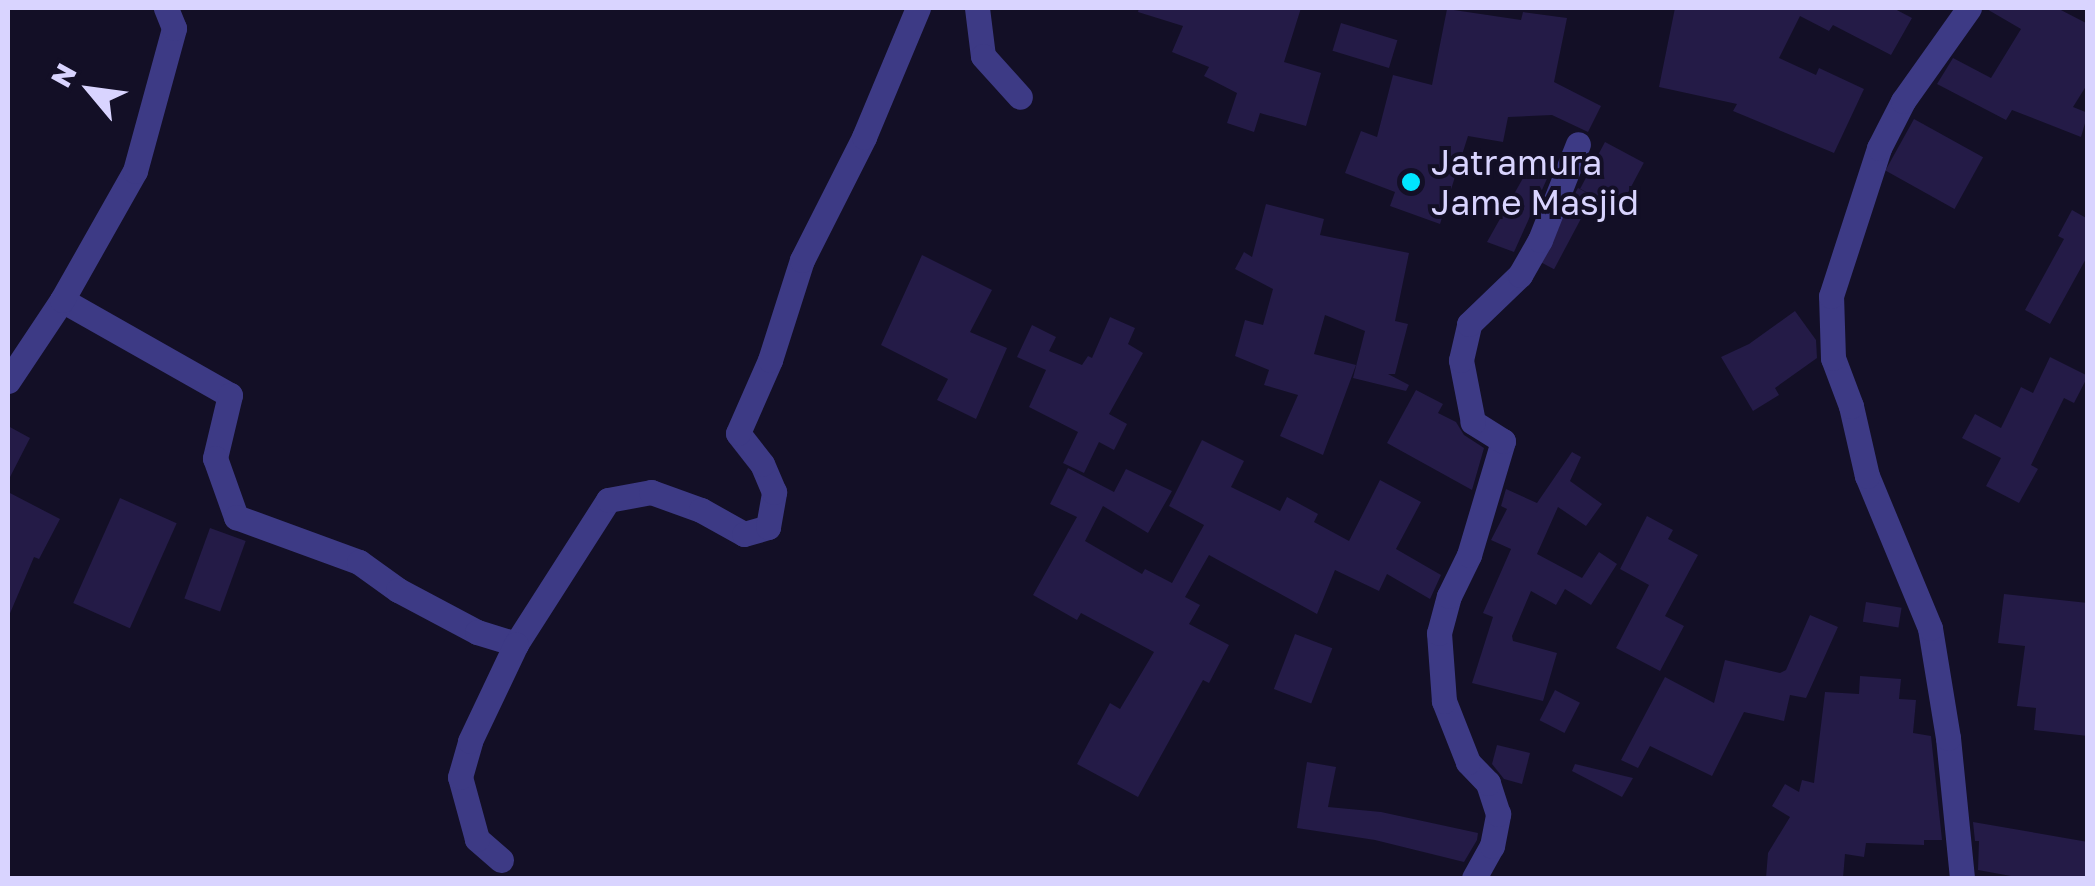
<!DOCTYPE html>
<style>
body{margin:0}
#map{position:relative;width:2095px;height:886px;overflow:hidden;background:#130f26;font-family:"Golos Text",sans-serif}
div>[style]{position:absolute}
.building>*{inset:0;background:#241b47;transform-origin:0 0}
.minor>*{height:25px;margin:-12.5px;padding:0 12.5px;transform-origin:12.5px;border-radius:12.5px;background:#3d3a85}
.dots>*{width:28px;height:28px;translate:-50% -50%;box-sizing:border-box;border:5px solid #130f26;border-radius:50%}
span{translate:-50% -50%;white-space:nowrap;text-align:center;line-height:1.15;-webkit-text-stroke:8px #130f26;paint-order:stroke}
.poi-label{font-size:35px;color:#d9d4ff}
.left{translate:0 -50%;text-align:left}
.frame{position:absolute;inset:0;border:10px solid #d9d4ff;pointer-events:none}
.north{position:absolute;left:40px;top:40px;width:100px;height:100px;-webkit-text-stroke:8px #130f26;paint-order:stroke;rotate:299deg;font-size:28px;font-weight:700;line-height:40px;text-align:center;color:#d9d4ff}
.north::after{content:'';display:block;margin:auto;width:35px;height:45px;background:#d9d4ff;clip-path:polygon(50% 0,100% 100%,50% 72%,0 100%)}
</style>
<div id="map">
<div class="building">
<div style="clip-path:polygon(1139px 8px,1301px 8px,1284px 62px,1321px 73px,1306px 126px,1260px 113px,1254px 132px,1227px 123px,1237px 93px,1204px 76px,1209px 67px,1172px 52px,1183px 26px,1138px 12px)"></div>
<div style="clip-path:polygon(1675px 8px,1893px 8px,1912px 18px,1891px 55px,1833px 25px,1829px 31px,1800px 16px,1779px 58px,1816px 75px,1819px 68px,1864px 89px,1834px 153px,1733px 111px,1737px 104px,1659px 87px)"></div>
<div style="clip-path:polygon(1985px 8px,2057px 8px,2088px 24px,2088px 83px,2073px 107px,2088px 113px,2081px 137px,2012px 110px,2006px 120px,1937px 84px,1953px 58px,1991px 78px,2021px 29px)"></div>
<div style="clip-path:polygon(1447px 9px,1521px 20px,1523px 12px,1567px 18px,1554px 82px,1601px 106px,1588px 132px,1552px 115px,1508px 117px,1503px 142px,1468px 136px,1440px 224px,1390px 206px,1395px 192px,1345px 173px,1361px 131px,1377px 137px,1393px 75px,1432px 85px)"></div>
<div style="left:1341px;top:23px;width:59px;height:29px;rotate:17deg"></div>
<div style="left:1914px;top:119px;width:79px;height:59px;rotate:29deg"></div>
<div style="left:1605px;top:142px;width:44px;height:53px;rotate:28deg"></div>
<div style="clip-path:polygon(1532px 162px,1550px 172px,1514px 252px,1487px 242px)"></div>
<div style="left:1578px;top:188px;width:17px;height:83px;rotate:28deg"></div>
<div style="clip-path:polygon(1266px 204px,1324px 219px,1320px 235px,1409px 253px,1395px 321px,1408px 324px,1395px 374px,1388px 374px,1409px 385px,1406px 391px,1353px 378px,1365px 331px,1325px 315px,1314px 354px,1356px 365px,1323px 455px,1280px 436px,1298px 395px,1264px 385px,1269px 370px,1235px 356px,1245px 320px,1263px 325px,1273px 289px,1235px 269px,1244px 252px,1252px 257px)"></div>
<div style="clip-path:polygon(2072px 210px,2088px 219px,2088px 255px,2050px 324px,2025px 310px,2064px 239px,2058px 236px)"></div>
<div style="clip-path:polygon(922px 255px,992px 290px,970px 332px,1007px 348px,976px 419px,937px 400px,948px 379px,881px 345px)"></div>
<div style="clip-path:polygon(1795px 311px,1816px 340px,1817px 358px,1775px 388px,1779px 395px,1753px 411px,1721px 357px,1749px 344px)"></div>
<div style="clip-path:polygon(1110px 317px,1135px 328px,1128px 344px,1143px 353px,1109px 414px,1127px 424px,1114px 450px,1099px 442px,1084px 473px,1063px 463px,1078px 432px,1029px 407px,1046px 370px,1017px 357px,1032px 325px,1056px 337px,1049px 351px,1082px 365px,1088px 356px,1092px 358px)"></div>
<div style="clip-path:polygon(2050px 357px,2088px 376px,2074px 403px,2064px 398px,2031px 465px,2038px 469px,2019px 503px,1986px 486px,2001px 458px,1962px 438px,1975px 414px,2001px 428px,2021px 387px,2033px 393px)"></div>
<div style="clip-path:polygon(1416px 390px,1443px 404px,1438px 413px,1456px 422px,1464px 435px,1484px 448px,1472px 490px,1387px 443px)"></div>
<div style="clip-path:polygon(8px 426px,30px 438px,8px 481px)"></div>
<div style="clip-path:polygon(1202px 440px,1244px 461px,1231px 487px,1280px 511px,1287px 497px,1318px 514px,1314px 522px,1349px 541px,1380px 480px,1421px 502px,1396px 549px,1441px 575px,1430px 599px,1387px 574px,1379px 591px,1335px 570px,1317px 614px,1209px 555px,1185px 597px,1200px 605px,1189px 624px,1229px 645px,1209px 683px,1203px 680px,1138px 797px,1077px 764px,1110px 703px,1120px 709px,1154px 652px,1081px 613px,1077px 620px,1033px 595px,1077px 517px,1050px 504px,1068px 468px,1114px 492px,1126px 469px,1172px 491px,1148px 533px,1103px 506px,1085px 541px,1142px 574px,1145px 569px,1172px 583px,1204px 525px,1169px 506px)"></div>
<div style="clip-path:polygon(1572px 452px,1581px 457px,1570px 481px,1602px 504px,1586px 526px,1558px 507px,1537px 554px,1582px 578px,1599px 552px,1617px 564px,1591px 605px,1565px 589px,1556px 605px,1531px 591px,1512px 636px,1513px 641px,1557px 653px,1543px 701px,1472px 683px,1493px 617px,1483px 613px,1511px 549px,1491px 540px,1507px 509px,1501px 506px,1506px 489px,1537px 503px)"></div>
<div style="clip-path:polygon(8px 492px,60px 519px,39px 559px,34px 557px,8px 618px)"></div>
<div style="left:120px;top:498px;width:62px;height:115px;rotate:24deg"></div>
<div style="clip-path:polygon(1647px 516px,1673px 530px,1668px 539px,1698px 555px,1665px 616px,1684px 626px,1660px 671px,1616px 648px,1649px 585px,1620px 569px)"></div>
<div style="left:210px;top:528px;width:38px;height:75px;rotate:20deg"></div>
<div style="clip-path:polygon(2004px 594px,2088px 603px,2088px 736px,2034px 730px,2036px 708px,2017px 706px,2025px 646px,1998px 643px)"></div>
<div style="left:1866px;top:602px;width:36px;height:20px;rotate:9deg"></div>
<div style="clip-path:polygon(1810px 615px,1838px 627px,1806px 698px,1790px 695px,1784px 721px,1744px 712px,1712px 776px,1650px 746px,1638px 768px,1621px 760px,1665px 677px,1714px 703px,1725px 660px,1780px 673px,1786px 670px)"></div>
<div style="left:1295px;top:634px;width:40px;height:59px;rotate:21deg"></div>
<div style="clip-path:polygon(1860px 676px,1901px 679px,1899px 699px,1916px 700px,1913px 733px,1931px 736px,1942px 840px,1924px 840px,1924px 845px,1866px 843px,1864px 857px,1845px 854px,1843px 878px,1766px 878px,1768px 853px,1790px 817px,1772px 806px,1785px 784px,1799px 792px,1802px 780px,1814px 783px,1825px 692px,1859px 694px)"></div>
<div style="left:1555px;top:690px;width:28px;height:34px;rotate:27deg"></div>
<div style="clip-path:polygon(1497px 745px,1530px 753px,1522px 784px,1504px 779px,1492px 764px)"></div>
<div style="clip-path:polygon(1307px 762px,1336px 767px,1328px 807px,1381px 812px,1478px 833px,1477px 840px,1464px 862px,1375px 840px,1297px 828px)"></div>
<div style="clip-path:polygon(1575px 764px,1633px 778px,1622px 797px,1572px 771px)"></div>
<div style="clip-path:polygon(1973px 822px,2088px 842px,2088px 878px,2022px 878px,1978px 870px,1979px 841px,1975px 841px)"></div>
</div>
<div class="minor">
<div style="left:977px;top:8px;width:48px;rotate:82.9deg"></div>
<div style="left:983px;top:56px;width:55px;rotate:47.9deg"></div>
<div style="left:62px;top:300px;width:193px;rotate:29.5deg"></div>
<div style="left:230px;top:395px;width:65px;rotate:103.4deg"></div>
<div style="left:215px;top:458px;width:63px;rotate:70.4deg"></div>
<div style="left:236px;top:517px;width:131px;rotate:20.1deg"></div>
<div style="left:359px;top:562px;width:48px;rotate:35.7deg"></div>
<div style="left:398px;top:590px;width:89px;rotate:28deg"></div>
<div style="left:477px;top:632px;width:41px;rotate:17.1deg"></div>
<div style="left:516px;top:644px;width:171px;rotate:-57.4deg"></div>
<div style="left:608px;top:500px;width:44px;rotate:-10.5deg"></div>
<div style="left:651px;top:492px;width:53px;rotate:19.8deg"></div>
<div style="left:701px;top:510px;width:49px;rotate:29.2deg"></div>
<div style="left:744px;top:534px;width:25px;rotate:-16deg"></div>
<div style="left:768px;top:527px;width:36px;rotate:-80deg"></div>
<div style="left:774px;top:492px;width:30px;rotate:-113deg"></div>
<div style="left:762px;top:464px;width:39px;rotate:-128deg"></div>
<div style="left:738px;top:433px;width:80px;rotate:-66.3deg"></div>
<div style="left:770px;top:360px;width:105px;rotate:-72.3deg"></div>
<div style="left:802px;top:260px;width:138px;rotate:-63.2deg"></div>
<div style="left:864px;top:137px;width:140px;rotate:-67.3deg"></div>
<div style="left:8px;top:381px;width:97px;rotate:-56.3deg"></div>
<div style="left:62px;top:300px;width:148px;rotate:-60.5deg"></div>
<div style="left:135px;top:171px;width:148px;rotate:-74.7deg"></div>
<div style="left:174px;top:28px;width:22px;rotate:-112deg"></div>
<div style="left:501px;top:860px;width:32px;rotate:-139deg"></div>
<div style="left:477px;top:839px;width:64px;rotate:-105.3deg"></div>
<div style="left:460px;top:777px;width:37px;rotate:-74deg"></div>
<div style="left:470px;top:741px;width:107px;rotate:-64.6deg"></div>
<div style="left:1474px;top:878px;width:37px;rotate:-61deg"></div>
<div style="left:1492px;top:846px;width:33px;rotate:-79deg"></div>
<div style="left:1498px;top:814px;width:33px;rotate:-108deg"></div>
<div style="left:1488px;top:783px;width:29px;rotate:-134deg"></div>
<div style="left:1468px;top:762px;width:66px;rotate:-111.5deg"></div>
<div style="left:1444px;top:701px;width:68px;rotate:-94.2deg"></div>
<div style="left:1439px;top:633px;width:38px;rotate:-75deg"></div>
<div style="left:1449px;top:596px;width:46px;rotate:-64deg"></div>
<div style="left:1469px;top:555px;width:119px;rotate:-73.4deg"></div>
<div style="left:1503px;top:441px;width:36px;rotate:-148deg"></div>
<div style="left:1473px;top:422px;width:63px;rotate:-101deg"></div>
<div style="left:1461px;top:360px;width:37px;rotate:-77deg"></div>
<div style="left:1469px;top:324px;width:71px;rotate:-43.9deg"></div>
<div style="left:1520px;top:275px;width:40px;rotate:-60.3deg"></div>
<div style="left:1540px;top:240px;width:103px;rotate:-68.4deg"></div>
<div style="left:1962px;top:878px;width:141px;rotate:-95.7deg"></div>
<div style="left:1948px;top:738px;width:111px;rotate:-99.3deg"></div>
<div style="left:1930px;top:628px;width:165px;rotate:-112.5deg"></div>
<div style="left:1867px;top:476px;width:72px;rotate:-102.9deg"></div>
<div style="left:1851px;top:406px;width:51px;rotate:-110.6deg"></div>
<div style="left:1833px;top:358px;width:62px;rotate:-91.8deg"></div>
<div style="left:1831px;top:296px;width:156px;rotate:-72deg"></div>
<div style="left:1879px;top:148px;width:53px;rotate:-62.9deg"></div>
<div style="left:1903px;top:101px;width:114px;rotate:-54.6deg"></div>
</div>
<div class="dots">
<div style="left:1411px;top:182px;background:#00e5ff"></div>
</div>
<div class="poi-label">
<span class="left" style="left:1431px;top:182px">Jatramura<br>Jame Masjid</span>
</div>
<div class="frame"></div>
<div class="north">N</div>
</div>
